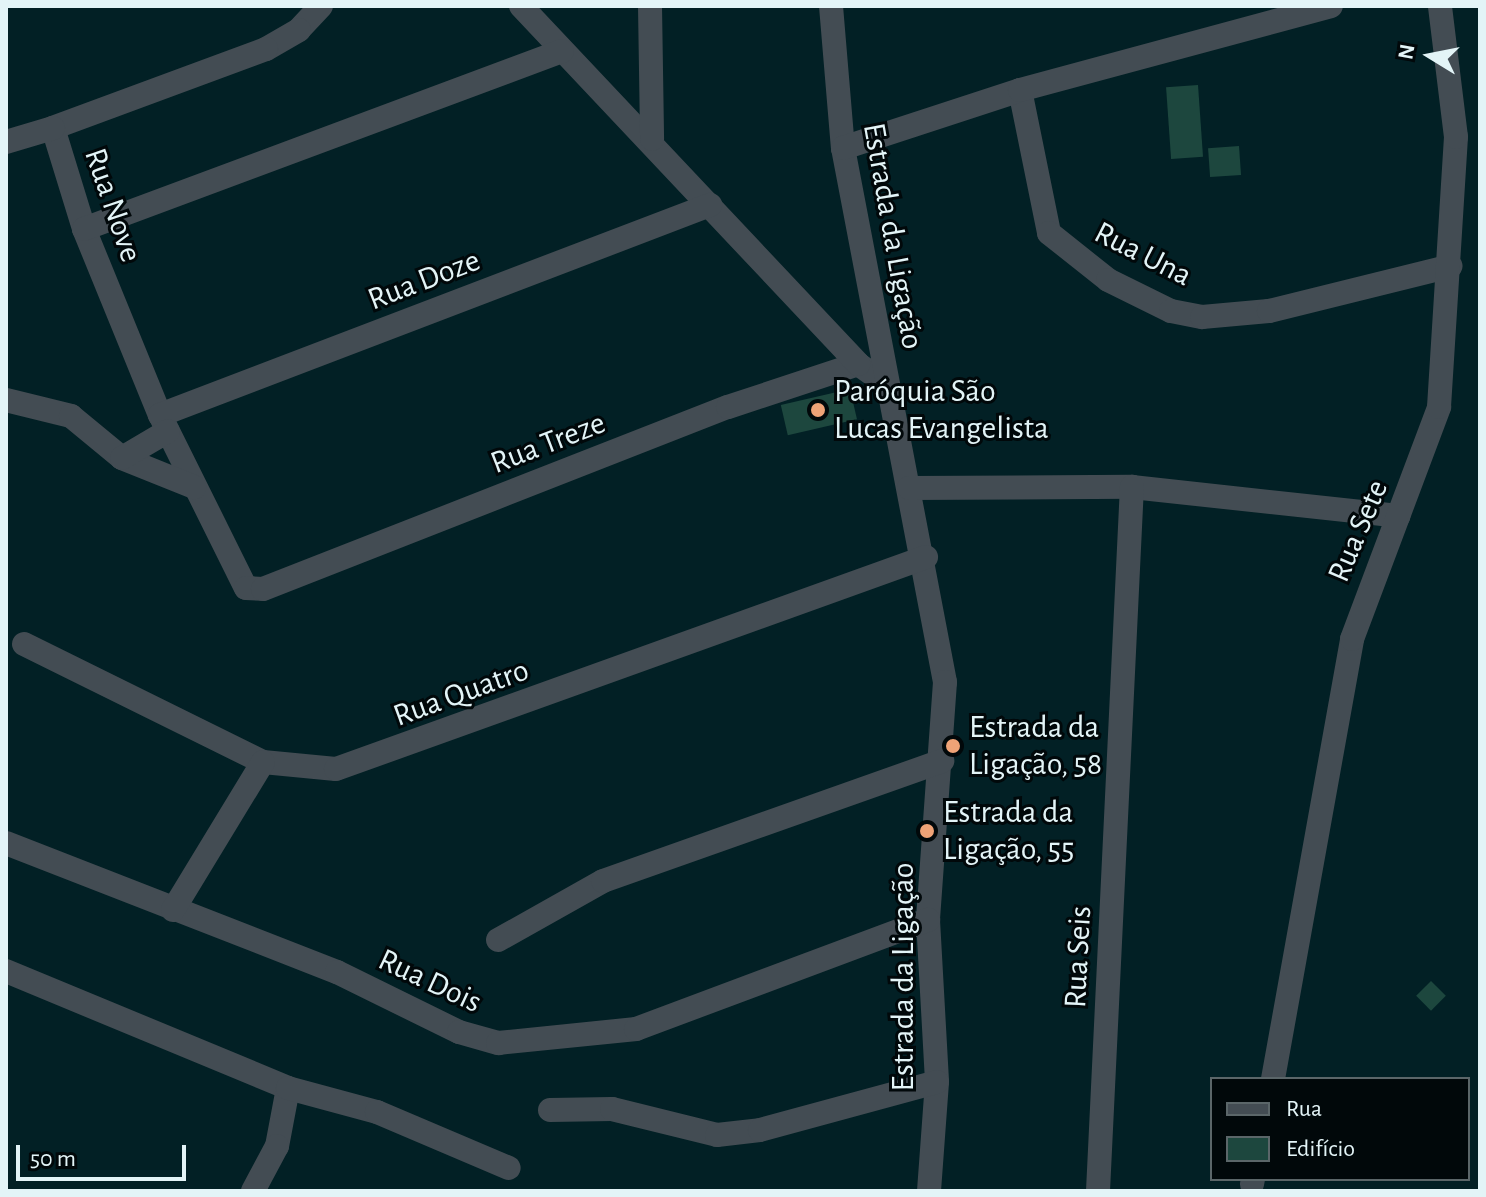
<!DOCTYPE html>
<meta charset="utf-8">
<style>
body{margin:0}
#map{position:relative;width:1486px;height:1197px;overflow:hidden;background:#022025;font-family:"Alegreya Sans",sans-serif}
div>[style]{position:absolute}
.building>*{inset:0;background:#1d473e;transform-origin:0 0}
.minor>*{height:24px;margin:-12px;padding:0 12px;transform-origin:12px;border-radius:12px;background:#434c53}
.dots>*{width:22px;height:22px;translate:-50% -50%;box-sizing:border-box;border:4px solid #01080a;border-radius:50%}
span{translate:-50% -50%;white-space:nowrap;text-align:center;line-height:1.15;-webkit-text-stroke:6px #01080a;paint-order:stroke}
.street-label{font-size:32px;color:#e3f4f7}
.poi-label{font-size:32px;color:#e3f4f7}
.left{translate:0 -50%;text-align:left}
.frame{position:absolute;inset:0;border:8px solid #e3f4f7;pointer-events:none}
.legend{position:absolute;left:1210px;top:1077px;width:260px;height:104px;box-sizing:border-box;background:#01080a;border:2px solid #5b6669;margin:0;padding:10px 14px;list-style:none;font-size:24px;color:#e3f4f7}
.legend li{display:flex;align-items:center;gap:16px;height:40px}
.legend b{width:40px;border:2px solid #5b6669}
.north{position:absolute;left:1390px;top:16px;width:80px;height:80px;-webkit-text-stroke:6px #01080a;paint-order:stroke;rotate:280deg;font-size:22px;font-weight:700;line-height:32px;text-align:center;color:#e3f4f7}
.north::after{content:'';display:block;margin:auto;width:28px;height:36px;background:#e3f4f7;clip-path:polygon(50% 0,100% 100%,50% 72%,0 100%)}
.scale{position:absolute;left:16px;top:1145px;width:170px;height:36px;box-sizing:border-box;border:4px solid #e3f4f7;border-top:0;padding-left:10px;font-size:24px;line-height:28px;white-space:nowrap;color:#e3f4f7;-webkit-text-stroke:6px #01080a;paint-order:stroke}
</style>
<div id="map">
<div class="building">
<div style="left:1198px;top:85px;width:72px;height:32px;rotate:86deg"></div>
<div style="left:1239px;top:146px;width:29px;height:31px;rotate:86deg"></div>
<div style="left:850px;top:389px;width:31px;height:71px;rotate:77deg"></div>
<div style="left:1431px;top:981px;width:21px;height:21px;rotate:45deg"></div>
</div>
<div class="minor">
<div style="left:321px;top:6px;width:33px;rotate:133deg"></div>
<div style="left:299px;top:30px;width:38px;rotate:150deg"></div>
<div style="left:266px;top:49px;width:227px;rotate:159.7deg"></div>
<div style="left:53px;top:128px;width:106px;rotate:72.9deg"></div>
<div style="left:84px;top:229px;width:201px;rotate:67.8deg"></div>
<div style="left:160px;top:415px;width:193px;rotate:63.6deg"></div>
<div style="left:246px;top:588px;width:17px;rotate:3deg"></div>
<div style="left:263px;top:589px;width:499px;rotate:-21.4deg"></div>
<div style="left:728px;top:407px;width:137px;rotate:-18.3deg"></div>
<div style="left:858px;top:364px;width:35px;rotate:35deg"></div>
<div style="left:521px;top:6px;width:492px;rotate:46.7deg"></div>
<div style="left:650px;top:6px;width:133px;rotate:89.1deg"></div>
<div style="left:831px;top:6px;width:143px;rotate:85.2deg"></div>
<div style="left:843px;top:148px;width:544px;rotate:79.19deg"></div>
<div style="left:945px;top:682px;width:239px;rotate:94.1deg"></div>
<div style="left:928px;top:920px;width:162px;rotate:86.8deg"></div>
<div style="left:937px;top:1082px;width:109px;rotate:94.2deg"></div>
<div style="left:1020px;top:90px;width:146px;rotate:78.5deg"></div>
<div style="left:1049px;top:233px;width:75px;rotate:38.5deg"></div>
<div style="left:1108px;top:280px;width:70px;rotate:26.2deg"></div>
<div style="left:1171px;top:311px;width:32px;rotate:11deg"></div>
<div style="left:1202px;top:317px;width:67px;rotate:-5.1deg"></div>
<div style="left:1269px;top:311px;width:187px;rotate:-13.9deg"></div>
<div style="left:6px;top:142px;width:49px;rotate:-16.6deg"></div>
<div style="left:843px;top:148px;width:186px;rotate:-18.1deg"></div>
<div style="left:1020px;top:90px;width:322px;rotate:-15.1deg"></div>
<div style="left:84px;top:229px;width:510px;rotate:-20.42deg"></div>
<div style="left:6px;top:400px;width:67px;rotate:13.8deg"></div>
<div style="left:71px;top:416px;width:66px;rotate:39.5deg"></div>
<div style="left:122px;top:458px;width:78px;rotate:21.9deg"></div>
<div style="left:160px;top:415px;width:589px;rotate:-20.9deg"></div>
<div style="left:122px;top:458px;width:53px;rotate:-30.4deg"></div>
<div style="left:909px;top:488px;width:223px;rotate:-0.3deg"></div>
<div style="left:1132px;top:487px;width:268px;rotate:6.2deg"></div>
<div style="left:24px;top:644px;width:267px;rotate:26.3deg"></div>
<div style="left:263px;top:762px;width:73px;rotate:5.5deg"></div>
<div style="left:336px;top:769px;width:627px;rotate:-19.76deg"></div>
<div style="left:6px;top:843px;width:355px;rotate:21.3deg"></div>
<div style="left:337px;top:972px;width:136px;rotate:26.2deg"></div>
<div style="left:459px;top:1032px;width:41px;rotate:15.8deg"></div>
<div style="left:498px;top:1043px;width:139px;rotate:-5.8deg"></div>
<div style="left:636px;top:1029px;width:312px;rotate:-20.5deg"></div>
<div style="left:173px;top:910px;width:173px;rotate:-58.7deg"></div>
<div style="left:498px;top:940px;width:120px;rotate:-29.3deg"></div>
<div style="left:603px;top:881px;width:360px;rotate:-19.5deg"></div>
<div style="left:6px;top:971px;width:305px;rotate:22.5deg"></div>
<div style="left:288px;top:1088px;width:59px;rotate:100.7deg"></div>
<div style="left:277px;top:1146px;width:51px;rotate:118.1deg"></div>
<div style="left:1273px;top:1079px;width:447px;rotate:-79.8deg"></div>
<div style="left:1352px;top:639px;width:248px;rotate:-69.4deg"></div>
<div style="left:1439px;top:407px;width:271px;rotate:-86.4deg"></div>
<div style="left:1456px;top:137px;width:132px;rotate:-97deg"></div>
<div style="left:288px;top:1088px;width:92px;rotate:15.1deg"></div>
<div style="left:377px;top:1112px;width:143px;rotate:23deg"></div>
<div style="left:550px;top:1110px;width:62px;rotate:-0.9deg"></div>
<div style="left:612px;top:1109px;width:108px;rotate:13.9deg"></div>
<div style="left:717px;top:1135px;width:43px;rotate:-6.6deg"></div>
<div style="left:760px;top:1130px;width:183px;rotate:-15.2deg"></div>
<div style="left:1252px;top:1184px;width:5px;rotate:-79deg"></div>
<div style="left:1098px;top:1191px;width:705px;rotate:-87.24deg"></div>
</div>
<div class="dots">
<div style="left:818px;top:410px;background:#efa377"></div>
<div style="left:953px;top:746px;background:#efa377"></div>
<div style="left:927px;top:831px;background:#efa377"></div>
</div>
<div class="street-label">
<span style="left:113px;top:205px;rotate:71deg">Rua Nove</span>
<span style="left:893px;top:236px;rotate:80deg">Estrada da Ligação</span>
<span style="left:1143px;top:254px;rotate:27deg">Rua Una</span>
<span style="left:424px;top:280px;rotate:-21deg">Rua Doze</span>
<span style="left:548px;top:443px;rotate:-21deg">Rua Treze</span>
<span style="left:1358px;top:531px;rotate:-67deg">Rua Sete</span>
<span style="left:461px;top:693px;rotate:-20deg">Rua Quatro</span>
<span style="left:1078px;top:957px;rotate:-87deg">Rua Seis</span>
<span style="left:903px;top:977px;rotate:-90deg">Estrada da Ligação</span>
<span style="left:430px;top:981px;rotate:25deg">Rua Dois</span>
</div>
<div class="poi-label">
<span class="left" style="left:834px;top:410px">Paróquia São<br>Lucas Evangelista</span>
<span class="left" style="left:969px;top:746px">Estrada da<br>Ligação, 58</span>
<span class="left" style="left:943px;top:831px">Estrada da<br>Ligação, 55</span>
</div>
<div class="frame"></div>
<ul class="legend">
<li><b style="height:10px;background:#434c53"></b>Rua</li>
<li><b style="height:22px;background:#1d473e"></b>Edifício</li>
</ul>
<div class="north">N</div>
<div class="scale">50 m</div>
</div>
